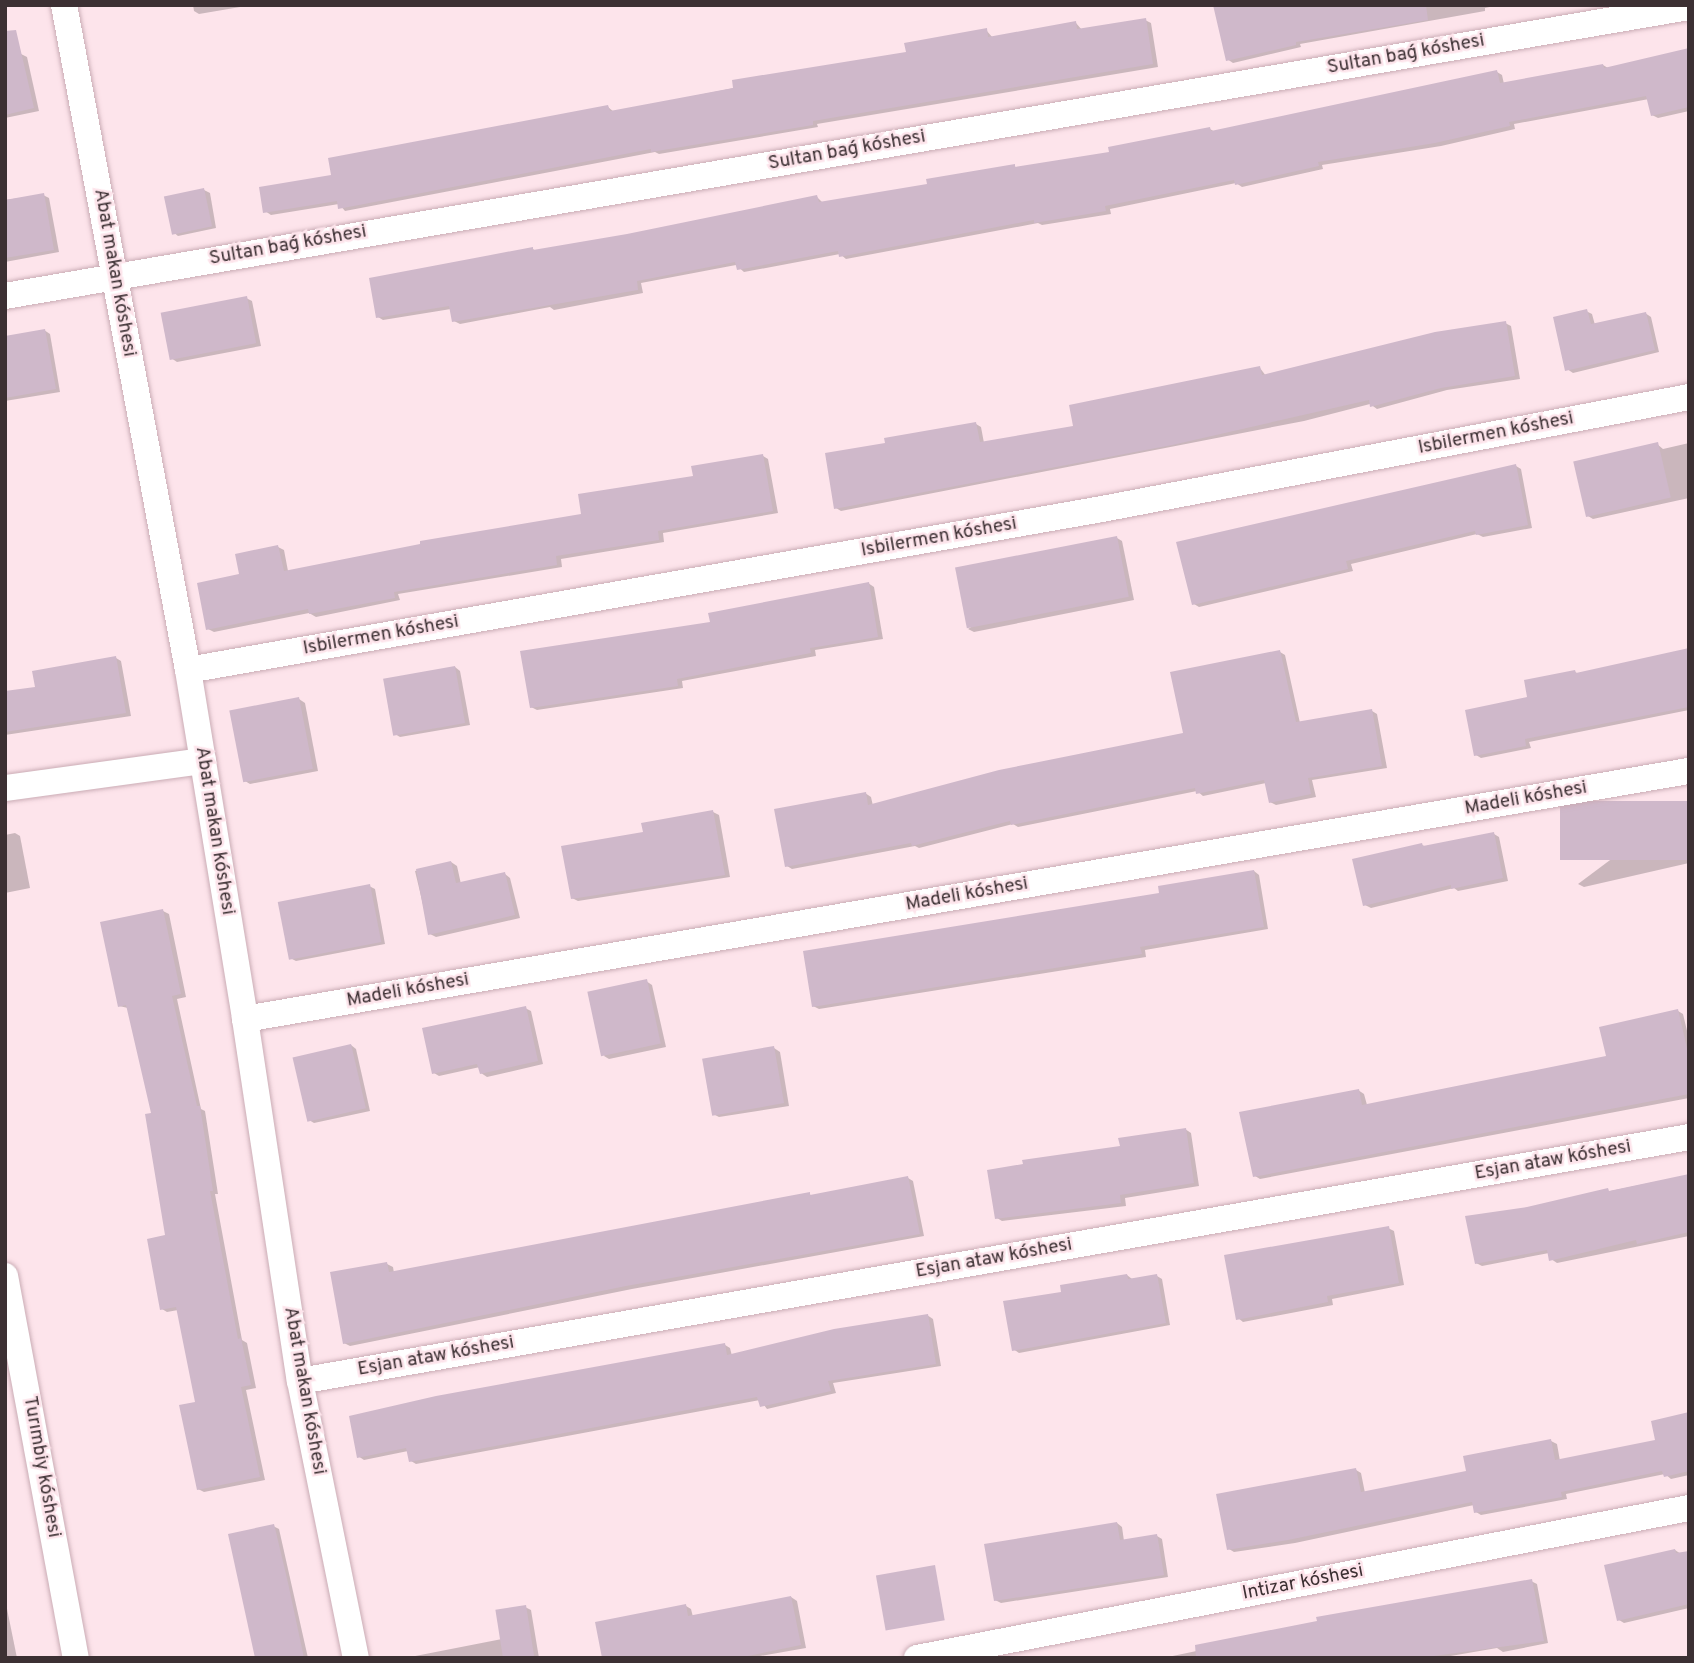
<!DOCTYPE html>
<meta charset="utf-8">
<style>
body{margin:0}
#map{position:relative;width:1694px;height:1663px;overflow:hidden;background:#fde4eb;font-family:Overpass,sans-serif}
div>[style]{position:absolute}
.shadow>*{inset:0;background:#0003}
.building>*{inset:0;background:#cfb8ca;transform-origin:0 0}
.roads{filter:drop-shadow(0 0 2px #caacb5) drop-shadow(0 0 2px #caacb5)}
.street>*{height:26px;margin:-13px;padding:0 13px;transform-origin:13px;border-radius:13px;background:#fff}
span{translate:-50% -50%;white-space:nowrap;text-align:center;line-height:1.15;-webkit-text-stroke:5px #fde4eb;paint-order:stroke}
.street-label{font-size:19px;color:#3c3033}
.frame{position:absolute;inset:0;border:7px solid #3c3033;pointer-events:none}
</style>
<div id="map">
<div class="shadow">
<div style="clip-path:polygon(193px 5px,252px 5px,199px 14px,194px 11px)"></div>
<div style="clip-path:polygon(1217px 5px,1499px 5px,1485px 8px,1485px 11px,1300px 44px,1301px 47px,1233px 63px,1227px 59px)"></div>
<div style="clip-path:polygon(1145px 20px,1151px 23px,1158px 67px,817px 124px,818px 127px,659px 154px,655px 152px,345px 211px,339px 204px,271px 215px,265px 211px,333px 177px,608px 107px,614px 112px,908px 53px,986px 30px,993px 38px,1076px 23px,1082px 30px)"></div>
<div style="clip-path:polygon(1689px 50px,1689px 111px,1658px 118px,1652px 115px,1649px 99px,1514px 124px,1515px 129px,1441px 146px,1322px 165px,1323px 169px,1242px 187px,1236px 183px,1110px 209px,1111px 214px,1042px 225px,1038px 223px,846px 259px,840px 254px,744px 272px,736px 265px,641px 283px,643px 293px,554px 310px,550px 307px,460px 324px,454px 321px,451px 309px,383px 320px,378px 317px,533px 249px,536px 251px,628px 236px,817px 197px,823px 203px,929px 185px,1014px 166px,1020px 169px,1111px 154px,1210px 129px,1215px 132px,1497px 72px,1502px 75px,1504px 84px,1603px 65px,1608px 68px)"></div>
<div style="clip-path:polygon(21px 54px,27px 57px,39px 111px,5px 118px,5px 57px)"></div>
<div style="clip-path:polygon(204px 190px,210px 193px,216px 228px,178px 236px,173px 232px)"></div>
<div style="clip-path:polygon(43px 195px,49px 198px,59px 252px,5px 262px,5px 200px)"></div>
<div style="clip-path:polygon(246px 298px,252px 301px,261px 346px,177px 362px,171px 358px)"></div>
<div style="clip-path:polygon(1586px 311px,1592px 314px,1595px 325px,1645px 313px,1651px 317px,1659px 352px,1573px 373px,1567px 369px)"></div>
<div style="clip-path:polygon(1505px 323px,1511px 326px,1520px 379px,1447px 390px,1377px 409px,1370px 404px,1304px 421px,841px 511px,836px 508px,887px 445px,976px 424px,981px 427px,984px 443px,1075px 427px,1260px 368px,1266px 376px)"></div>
<div style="clip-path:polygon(44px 330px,50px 334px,60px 392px,5px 401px,5px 338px)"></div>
<div style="clip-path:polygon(1689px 443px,1689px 498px,1593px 519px,1588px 516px,1657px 444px,1663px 449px)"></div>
<div style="clip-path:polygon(763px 456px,768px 459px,778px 513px,663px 533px,664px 542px,561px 559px,562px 567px,398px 594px,400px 600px,316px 617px,309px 613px,214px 632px,208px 629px,241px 576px,278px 547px,284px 550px,288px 571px,583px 515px)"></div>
<div style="clip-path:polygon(1516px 466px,1521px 469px,1532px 528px,1483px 537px,1477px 534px,1351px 564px,1353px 571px,1199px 607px,1194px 604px)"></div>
<div style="clip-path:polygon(1117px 538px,1122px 541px,1134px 600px,974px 632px,968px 629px)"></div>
<div style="clip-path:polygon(868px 583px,874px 587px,883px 639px,815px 650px,816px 656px,682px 681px,683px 688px,537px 710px,531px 707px,712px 623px)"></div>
<div style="clip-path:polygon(1689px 650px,1689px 710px,1529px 742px,1531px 748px,1481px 758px,1476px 755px,1529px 698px,1575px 672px,1579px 674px)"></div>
<div style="clip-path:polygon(1280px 652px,1285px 655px,1300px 723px,1372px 711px,1377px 714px,1387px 768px,1312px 780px,1316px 797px,1276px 805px,1270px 802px,1266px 783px,1203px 796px,1197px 791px,1018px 827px,1013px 824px,919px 848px,915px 846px,792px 869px,787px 866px,865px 793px,871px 797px,873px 806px,1185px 734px)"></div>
<div style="clip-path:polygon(116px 658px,121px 661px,131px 716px,5px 735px,5px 693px,37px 688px)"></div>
<div style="clip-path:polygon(455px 667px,460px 671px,470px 725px,400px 737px,395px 734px)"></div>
<div style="clip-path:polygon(299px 699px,305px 703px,318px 771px,250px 784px,245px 781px)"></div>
<div style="clip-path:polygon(1689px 801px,1689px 863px,1584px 887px,1578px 884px)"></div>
<div style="clip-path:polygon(713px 812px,719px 815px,730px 877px,578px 901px,572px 898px,645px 834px)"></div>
<div style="clip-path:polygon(15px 833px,20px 836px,30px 888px,5px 893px,5px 835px)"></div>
<div style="clip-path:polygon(1494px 834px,1499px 837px,1508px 881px,1458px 891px,1454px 888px,1371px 908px,1365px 905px,1422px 845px,1427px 847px)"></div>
<div style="clip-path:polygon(451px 862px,457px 866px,461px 884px,505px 874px,510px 878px,520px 918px,436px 937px,430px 934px,415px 871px)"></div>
<div style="clip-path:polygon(1254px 871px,1259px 875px,1268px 929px,1145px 950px,1146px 957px,819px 1009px,813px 1006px,1161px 895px)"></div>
<div style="clip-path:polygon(369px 886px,375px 889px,385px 944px,296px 961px,290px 958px)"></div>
<div style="clip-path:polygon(163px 911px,169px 914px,186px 997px,177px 999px,201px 1109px,205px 1111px,218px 1194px,215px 1194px,242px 1340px,247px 1343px,256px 1388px,246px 1390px,265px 1480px,204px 1492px,198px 1489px,197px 1403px,178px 1310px,167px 1312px,162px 1309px,167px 1236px,153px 1115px,128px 1008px,119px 1006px)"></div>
<div style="clip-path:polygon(646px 981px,652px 985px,666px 1047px,609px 1059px,604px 1056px)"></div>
<div style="clip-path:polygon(525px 1008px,531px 1011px,543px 1064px,487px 1077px,481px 1073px,480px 1067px,439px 1076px,434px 1073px)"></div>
<div style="clip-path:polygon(1678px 1011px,1683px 1014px,1689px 1039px,1689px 1098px,1260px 1179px,1255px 1176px,1358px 1090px,1364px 1094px,1367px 1105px,1608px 1058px)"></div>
<div style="clip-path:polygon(351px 1045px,356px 1049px,370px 1111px,314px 1123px,309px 1120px)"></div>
<div style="clip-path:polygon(774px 1048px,780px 1052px,789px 1106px,719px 1117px,713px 1114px)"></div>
<div style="clip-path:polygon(1185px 1129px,1191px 1133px,1199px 1186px,1125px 1198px,1126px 1206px,1002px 1221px,997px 1218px,1122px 1148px)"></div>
<div style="clip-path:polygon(1689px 1175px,1689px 1236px,1557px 1263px,1551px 1259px,1549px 1253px,1482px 1266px,1476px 1263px,1527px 1208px)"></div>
<div style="clip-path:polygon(908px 1178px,913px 1181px,924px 1236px,632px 1289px,350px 1346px,344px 1343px,387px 1264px,393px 1267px,394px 1273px,809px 1194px,813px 1196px)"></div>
<div style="clip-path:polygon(1388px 1228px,1394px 1231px,1404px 1285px,1332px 1299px,1333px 1305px,1243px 1322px,1238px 1318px)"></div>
<div style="clip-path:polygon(1127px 1275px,1132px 1279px,1157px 1276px,1162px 1279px,1170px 1325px,1019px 1353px,1013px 1349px,1063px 1293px)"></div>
<div style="clip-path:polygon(927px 1315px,933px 1319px,941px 1366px,833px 1383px,836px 1393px,767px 1409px,760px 1400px,416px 1464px,411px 1461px,408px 1451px,364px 1460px,358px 1456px,725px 1345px,730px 1348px,732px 1356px)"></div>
<div style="clip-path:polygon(1689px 1413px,1689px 1475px,1671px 1479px,1665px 1474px,1566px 1494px,1567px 1499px,1481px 1515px,1476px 1512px,1474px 1505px,1295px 1543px,1234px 1552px,1229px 1549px,1356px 1470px,1361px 1473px,1365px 1493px,1468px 1472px,1551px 1441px,1557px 1444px,1560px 1461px,1657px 1441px)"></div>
<div style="clip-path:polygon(1117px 1523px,1122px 1527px,1124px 1541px,1157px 1536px,1162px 1539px,1168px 1577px,1001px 1603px,995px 1600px)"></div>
<div style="clip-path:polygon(273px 1526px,279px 1529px,308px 1658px,257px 1658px)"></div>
<div style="clip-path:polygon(1675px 1550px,1681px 1554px,1689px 1553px,1689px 1608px,1624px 1623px,1619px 1620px)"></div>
<div style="clip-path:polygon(1531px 1581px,1537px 1584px,1548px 1643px,1503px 1652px,1497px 1648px,1439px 1658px,1163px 1658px)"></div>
<div style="clip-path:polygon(791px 1597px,797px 1601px,806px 1648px,749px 1658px,603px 1658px,686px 1606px,691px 1609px,693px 1617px)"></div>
<div style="clip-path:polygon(5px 1599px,17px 1658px,5px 1658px)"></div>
<div style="clip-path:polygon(525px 1607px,531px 1610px,539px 1658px,405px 1658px,502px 1639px)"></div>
</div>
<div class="building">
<div style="clip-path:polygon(1213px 5px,1426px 5px,1428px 20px,1296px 42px,1296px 45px,1226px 61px)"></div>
<div style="clip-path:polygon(1146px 18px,1153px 64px,813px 121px,813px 125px,651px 152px,651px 149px,338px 209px,337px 201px,263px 213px,259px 187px,331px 175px,328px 158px,608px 105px,610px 111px,733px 88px,732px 80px,906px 52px,904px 43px,987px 28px,988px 37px,1076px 21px,1077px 29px)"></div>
<div style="clip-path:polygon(16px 30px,34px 108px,5px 115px,5px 31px)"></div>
<div style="clip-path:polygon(1689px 48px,1689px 107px,1651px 116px,1646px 96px,1509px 122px,1510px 126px,1435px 143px,1318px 162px,1319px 166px,1235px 185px,1234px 180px,1105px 206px,1106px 211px,1034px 223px,1034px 220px,839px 257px,838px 251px,737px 270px,735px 262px,637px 281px,638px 290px,452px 322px,449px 306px,376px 318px,369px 278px,533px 247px,533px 250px,627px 234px,817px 195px,819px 202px,927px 184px,926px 179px,1015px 164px,1015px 167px,1109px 152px,1108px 147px,1210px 127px,1211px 131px,1497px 70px,1500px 83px,1603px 64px,1604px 68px)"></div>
<div style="left:204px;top:188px;width:39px;height:41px;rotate:78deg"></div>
<div style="clip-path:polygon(44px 193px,54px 250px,5px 258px,5px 200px)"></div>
<div style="left:247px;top:296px;width:48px;height:88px;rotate:79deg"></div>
<div style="clip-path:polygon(1587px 309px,1591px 324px,1646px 312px,1655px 350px,1565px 371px,1553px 317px)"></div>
<div style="clip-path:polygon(1506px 321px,1515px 376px,1441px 388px,1370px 407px,1369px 400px,1172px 445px,834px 509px,825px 453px,885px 443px,884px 438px,976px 422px,980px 442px,1073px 426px,1069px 405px,1260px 366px,1262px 375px,1435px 332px)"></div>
<div style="clip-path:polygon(45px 329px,56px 389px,5px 398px,5px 336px)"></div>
<div style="left:1658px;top:442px;width:57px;height:87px;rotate:77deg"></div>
<div style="clip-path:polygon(763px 454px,773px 511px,658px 531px,659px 540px,556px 556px,557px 565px,394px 592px,395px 598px,309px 614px,308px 609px,206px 630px,197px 583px,239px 574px,235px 554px,278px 545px,284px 571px,420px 544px,420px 541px,581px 514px,578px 494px,693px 476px,691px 466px)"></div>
<div style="clip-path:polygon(1516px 464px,1528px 525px,1476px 535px,1475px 531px,1346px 561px,1348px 569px,1192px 605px,1176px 542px)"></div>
<div style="left:1117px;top:536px;width:62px;height:165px;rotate:79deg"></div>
<div style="clip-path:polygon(869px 582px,878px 637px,810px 648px,811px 653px,677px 679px,678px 686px,530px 708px,520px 651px,710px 622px,708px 613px)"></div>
<div style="clip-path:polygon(1689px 648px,1689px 707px,1525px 739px,1526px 746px,1474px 756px,1465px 710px,1527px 697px,1524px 680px,1575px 670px,1576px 673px)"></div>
<div style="clip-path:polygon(1280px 650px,1296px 722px,1372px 709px,1382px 766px,1308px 778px,1311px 794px,1269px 803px,1264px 780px,1196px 794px,1195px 788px,1011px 825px,1010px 821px,912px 846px,911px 843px,785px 867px,774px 809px,866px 792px,868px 805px,999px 770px,1183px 733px,1170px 672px)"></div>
<div style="clip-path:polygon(116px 656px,126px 713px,5px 732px,5px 691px,35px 687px,32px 671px)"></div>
<div style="left:455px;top:666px;width:58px;height:73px;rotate:80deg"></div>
<div style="left:299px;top:697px;width:73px;height:71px;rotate:79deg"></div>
<div style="left:1689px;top:801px;width:59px;height:129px;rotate:90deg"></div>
<div style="clip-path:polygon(713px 810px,725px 875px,571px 899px,561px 846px,643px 832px,641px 823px)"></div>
<div style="clip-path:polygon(1494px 832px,1503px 878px,1451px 889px,1451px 885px,1363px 906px,1352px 859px,1422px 843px,1423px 846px)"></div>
<div style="clip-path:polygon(451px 861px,456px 883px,505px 872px,515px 915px,428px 935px,416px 869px)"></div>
<div style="clip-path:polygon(1254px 870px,1264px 927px,1140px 947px,1142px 954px,812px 1007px,803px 951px,1159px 893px,1158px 886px)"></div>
<div style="left:370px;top:884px;width:59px;height:94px;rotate:79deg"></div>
<div style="clip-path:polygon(163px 909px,181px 994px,172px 996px,197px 1106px,200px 1106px,213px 1191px,210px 1191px,238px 1339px,241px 1338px,251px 1385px,241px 1387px,260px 1477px,197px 1490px,179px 1405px,195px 1402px,176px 1307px,160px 1310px,147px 1239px,165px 1235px,145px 1114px,151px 1113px,126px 1005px,118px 1007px,100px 922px)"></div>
<div style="left:647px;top:979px;width:66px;height:61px;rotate:78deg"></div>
<div style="clip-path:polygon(526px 1006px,538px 1061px,480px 1074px,477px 1064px,432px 1074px,422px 1028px)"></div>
<div style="clip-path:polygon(1678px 1009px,1689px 1057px,1689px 1094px,1253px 1177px,1239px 1112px,1359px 1089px,1362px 1105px,1606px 1056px,1599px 1027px)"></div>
<div style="left:351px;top:1044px;width:66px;height:60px;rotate:77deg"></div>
<div style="left:774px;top:1046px;width:58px;height:73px;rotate:80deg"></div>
<div style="clip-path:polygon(1186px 1128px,1194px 1183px,1120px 1195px,1121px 1203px,995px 1219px,987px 1170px,1023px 1164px,1022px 1160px,1120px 1146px,1118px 1138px)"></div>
<div style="clip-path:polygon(1689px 1174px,1689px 1232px,1637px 1244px,1636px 1240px,1549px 1261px,1547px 1250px,1475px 1264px,1465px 1216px,1527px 1207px,1608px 1188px,1609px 1191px)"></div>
<div style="clip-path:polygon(908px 1176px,920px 1234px,626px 1286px,343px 1344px,330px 1272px,387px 1262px,389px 1272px,810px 1192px,810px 1195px)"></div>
<div style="clip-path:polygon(1389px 1226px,1399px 1283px,1327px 1296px,1328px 1302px,1236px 1320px,1224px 1255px)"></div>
<div style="clip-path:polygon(1127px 1274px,1128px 1279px,1157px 1274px,1166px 1323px,1012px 1351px,1003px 1301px,1061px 1292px,1060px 1285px)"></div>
<div style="clip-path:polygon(928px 1314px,936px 1364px,828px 1381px,831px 1391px,760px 1407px,757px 1397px,409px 1462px,406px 1448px,357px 1458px,349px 1416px,436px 1396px,725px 1343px,727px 1355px,834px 1329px)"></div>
<div style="clip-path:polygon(1689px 1412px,1689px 1471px,1664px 1477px,1662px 1471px,1561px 1492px,1562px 1497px,1474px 1513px,1472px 1502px,1288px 1540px,1227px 1550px,1216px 1494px,1356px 1468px,1361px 1492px,1466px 1471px,1463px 1456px,1551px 1439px,1555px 1460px,1655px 1440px,1651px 1421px)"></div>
<div style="clip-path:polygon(1117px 1522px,1120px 1540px,1157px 1534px,1164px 1575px,994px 1601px,984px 1544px)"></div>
<div style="clip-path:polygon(274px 1524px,288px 1583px,304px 1658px,255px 1658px,228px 1534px)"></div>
<div style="clip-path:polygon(1675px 1549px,1676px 1553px,1689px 1551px,1689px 1604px,1617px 1621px,1604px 1565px)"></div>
<div style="left:935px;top:1565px;width:56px;height:60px;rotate:80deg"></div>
<div style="clip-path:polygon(1532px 1579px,1544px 1641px,1419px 1658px,1196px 1658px,1195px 1645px,1317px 1621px,1316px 1617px)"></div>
<div style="clip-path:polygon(791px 1596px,801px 1645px,738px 1658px,602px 1658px,595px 1622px,686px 1604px,688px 1616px)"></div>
<div style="left:526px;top:1605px;width:54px;height:31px;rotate:81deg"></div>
</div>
<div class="roads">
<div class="street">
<div style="left:64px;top:5px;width:676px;rotate:79.44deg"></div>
<div style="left:188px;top:670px;width:354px;rotate:80.7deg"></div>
<div style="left:245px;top:1019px;width:366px;rotate:81.4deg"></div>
<div style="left:300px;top:1381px;width:283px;rotate:78.6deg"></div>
<div style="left:5px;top:296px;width:1709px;rotate:-9.74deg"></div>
<div style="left:188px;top:670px;width:928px;rotate:-9.99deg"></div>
<div style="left:1102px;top:509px;width:598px;rotate:-10.8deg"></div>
<div style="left:5px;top:788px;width:200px;rotate:-7.8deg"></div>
<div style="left:245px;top:1019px;width:1465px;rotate:-9.75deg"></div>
<div style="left:5px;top:1276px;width:389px;rotate:79.5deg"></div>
<div style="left:300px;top:1381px;width:1410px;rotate:-9.96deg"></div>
<div style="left:917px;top:1658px;width:786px;rotate:-11deg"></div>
</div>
</div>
<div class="street-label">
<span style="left:1406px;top:55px;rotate:-10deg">Sultan baǵ kóshesi</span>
<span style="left:847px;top:151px;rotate:-10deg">Sultan baǵ kóshesi</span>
<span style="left:288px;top:246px;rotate:-10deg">Sultan baǵ kóshesi</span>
<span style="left:114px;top:273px;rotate:80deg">Abat makan kóshesi</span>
<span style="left:1496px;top:434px;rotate:-11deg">Isbilermen kóshesi</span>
<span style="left:939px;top:538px;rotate:-10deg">Isbilermen kóshesi</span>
<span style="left:381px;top:636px;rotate:-10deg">Isbilermen kóshesi</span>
<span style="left:1526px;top:799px;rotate:-10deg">Madeli kóshesi</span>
<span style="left:214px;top:831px;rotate:81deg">Abat makan kóshesi</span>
<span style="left:967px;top:895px;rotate:-10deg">Madeli kóshesi</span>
<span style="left:408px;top:991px;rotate:-10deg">Madeli kóshesi</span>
<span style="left:1553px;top:1161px;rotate:-10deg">Esjan ataw kóshesi</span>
<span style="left:994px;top:1259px;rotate:-10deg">Esjan ataw kóshesi</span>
<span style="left:436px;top:1357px;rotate:-10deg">Esjan ataw kóshesi</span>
<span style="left:304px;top:1391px;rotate:80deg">Abat makan kóshesi</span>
<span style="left:41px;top:1467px;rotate:80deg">Turımbiy kóshesi</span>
<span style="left:1303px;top:1583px;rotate:-11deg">Intizar kóshesi</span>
</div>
<div class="frame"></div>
</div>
